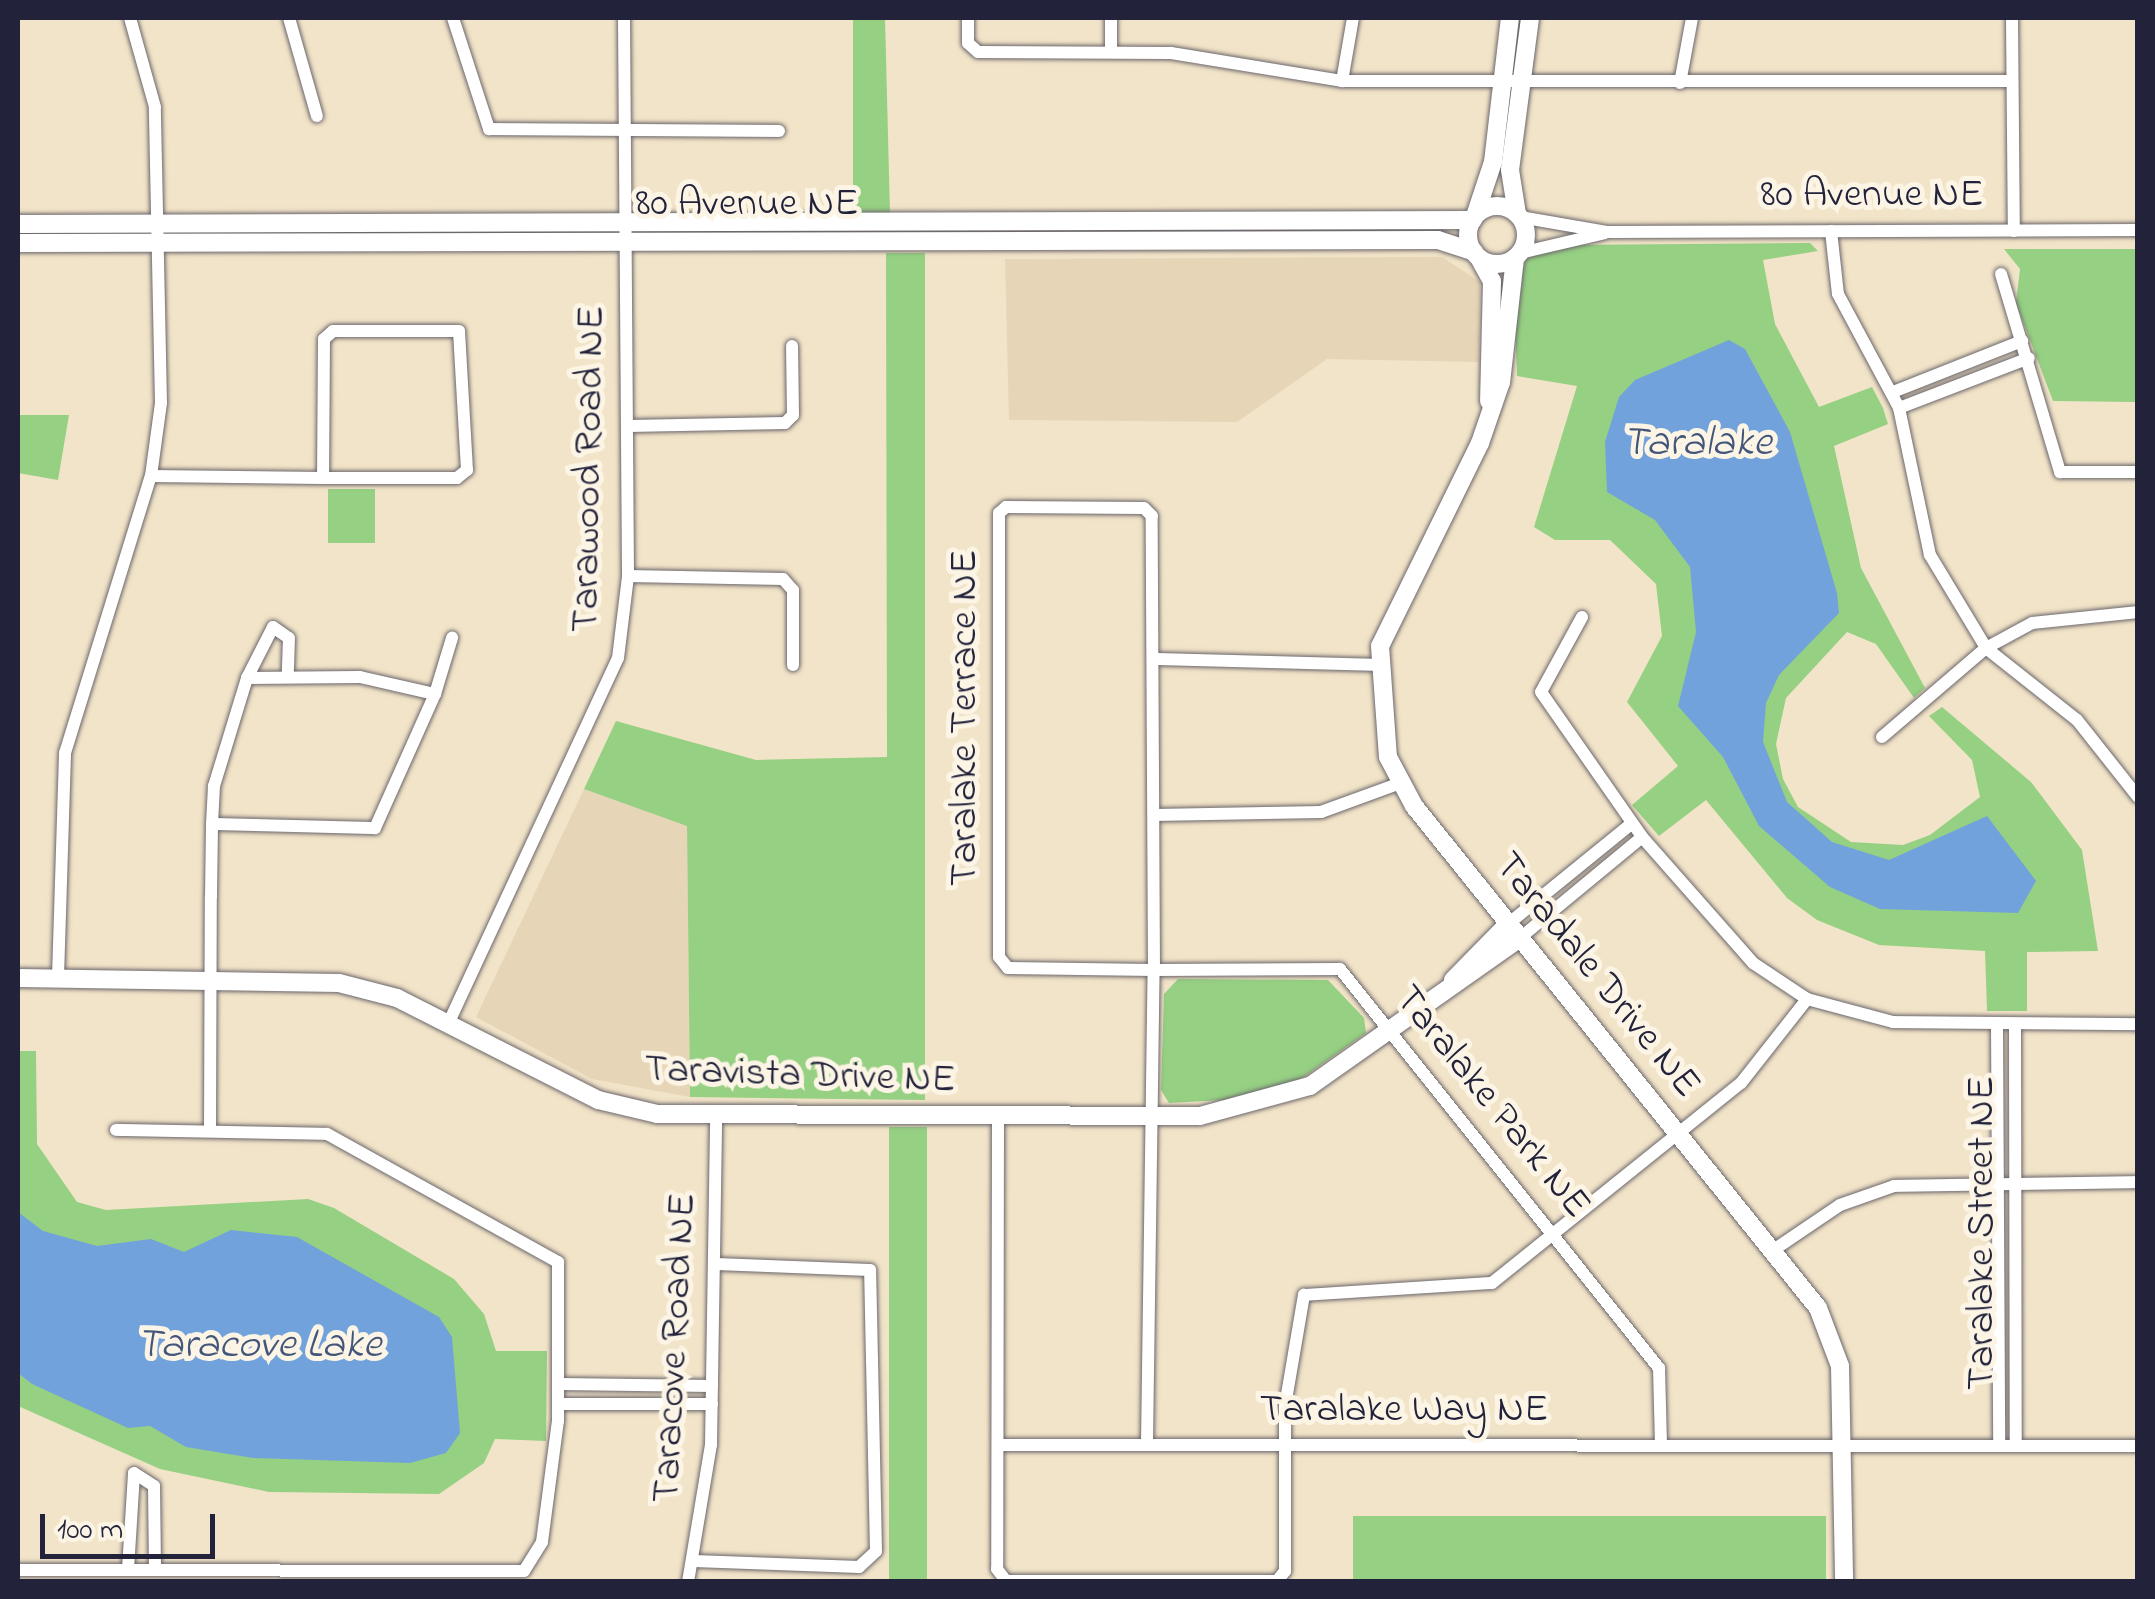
<!DOCTYPE html>
<style>
body{margin:0}
#map{position:relative;width:2155px;height:1599px;overflow:hidden;background:#f2e4c8;font-family:"Indie Flower",sans-serif}
div>[style]{position:absolute}
.built>*{inset:0;background:#e6d5b7}
.green>*{inset:0;background:#96d083;transform-origin:0 0}
.water>*{inset:0;background:#71a2db}
.roads{filter:drop-shadow(0 0 2px #6b666c) drop-shadow(0 0 2px #6b666c)}
.street>*{height:12px;margin:-6px;padding:0 6px;transform-origin:6px;border-radius:6px;background:#fff}
.secondary>*{height:18px;margin:-9px;padding:0 9px;transform-origin:9px;border-radius:9px;background:#fff}
.secondary>.ring{margin:-9px;padding:0;box-sizing:content-box;background:none;border:18px solid #fff;border-radius:50%}
span{translate:-50% -50%;white-space:nowrap;text-align:center;line-height:1.15;-webkit-text-stroke:10px #fcf5e5;paint-order:stroke}
.street-label{font-size:40px;color:#22223b}
.water-label{font-size:42px;color:#42557b;font-style:italic}
.frame{position:absolute;inset:0;border:20px solid #22223b;pointer-events:none}
.scale{position:absolute;left:40px;top:1514px;width:175px;height:45px;box-sizing:border-box;border:5px solid #22223b;border-top:0;padding-left:12px;font-size:30px;line-height:35px;white-space:nowrap;color:#22223b;-webkit-text-stroke:8px #fcf5e5;paint-order:stroke}
</style>
<div id="map">
<div class="built">
<div style="clip-path:polygon(1442px 257px,1480px 282px,1479px 362px,1327px 359px,1237px 422px,1009px 420px,1005px 259px)"></div>
<div style="clip-path:polygon(584px 789px,687px 825px,690px 1097px,592px 1079px,476px 1017px)"></div>
</div>
<div class="green">
<div style="clip-path:polygon(853px 18px,885px 18px,890px 214px,853px 213px)"></div>
<div style="clip-path:polygon(1810px 243px,1818px 251px,1763px 260px,1775px 324px,1819px 407px,1872px 387px,1883px 408px,1888px 424px,1834px 446px,1861px 568px,1925px 688px,1914px 698px,1876px 644px,1847px 632px,1786px 698px,1776px 744px,1783px 779px,1798px 807px,1851px 842px,1903px 845px,1930px 835px,1980px 797px,1972px 760px,1929px 716px,1942px 707px,2031px 782px,2082px 850px,2098px 951px,2027px 952px,2027px 1011px,1987px 1011px,1985px 951px,1879px 945px,1817px 920px,1787px 898px,1706px 800px,1659px 836px,1632px 805px,1678px 766px,1627px 702px,1662px 636px,1656px 584px,1610px 540px,1555px 540px,1534px 527px,1577px 386px,1517px 376px,1514px 301px,1526px 259px,1564px 245px)"></div>
<div style="clip-path:polygon(2004px 249px,2137px 249px,2137px 402px,2053px 401px,2016px 303px,2020px 269px)"></div>
<div style="clip-path:polygon(886px 253px,925px 253px,925px 1100px,690px 1097px,687px 826px,584px 789px,616px 721px,756px 760px,887px 757px)"></div>
<div style="clip-path:polygon(18px 415px,69px 415px,58px 480px,18px 473px)"></div>
<div style="left:328px;top:489px;width:47px;height:54px"></div>
<div style="clip-path:polygon(1178px 979px,1328px 980px,1364px 1018px,1366px 1033px,1298px 1081px,1242px 1099px,1169px 1103px,1161px 1090px,1164px 994px)"></div>
<div style="clip-path:polygon(18px 1051px,36px 1051px,37px 1144px,77px 1202px,106px 1210px,308px 1199px,334px 1208px,454px 1279px,484px 1314px,496px 1351px,547px 1351px,546px 1441px,495px 1439px,484px 1463px,439px 1494px,269px 1492px,160px 1469px,18px 1406px)"></div>
<div style="left:927px;top:1127px;width:454px;height:38px;rotate:90deg"></div>
<div style="left:1353px;top:1516px;width:473px;height:65px"></div>
</div>
<div class="water">
<div style="clip-path:polygon(1729px 340px,1745px 349px,1790px 432px,1837px 593px,1839px 613px,1779px 675px,1766px 703px,1763px 742px,1787px 802px,1832px 842px,1889px 860px,1987px 816px,2036px 881px,2018px 913px,1880px 909px,1830px 887px,1759px 826px,1723px 757px,1678px 706px,1696px 632px,1690px 567px,1655px 520px,1607px 492px,1605px 442px,1619px 397px,1635px 380px)"></div>
<div style="clip-path:polygon(18px 1212px,43px 1231px,97px 1246px,151px 1239px,184px 1252px,231px 1230px,297px 1237px,439px 1317px,452px 1337px,460px 1433px,446px 1453px,410px 1463px,253px 1458px,186px 1447px,150px 1426px,128px 1428px,32px 1384px,18px 1373px)"></div>
</div>
<div class="roads">
<div class="street">
<div style="left:289px;top:18px;width:102px;rotate:74.1deg"></div>
<div style="left:453px;top:18px;width:117px;rotate:72deg"></div>
<div style="left:489px;top:129px;width:290px;rotate:0.4deg"></div>
<div style="left:968px;top:18px;width:25px;rotate:90deg"></div>
<div style="left:968px;top:43px;width:13px;rotate:42deg"></div>
<div style="left:978px;top:52px;width:193px;rotate:0.3deg"></div>
<div style="left:1171px;top:53px;width:173px;rotate:9.3deg"></div>
<div style="left:1342px;top:81px;width:669px"></div>
<div style="left:1111px;top:18px;width:32px;rotate:90deg"></div>
<div style="left:2012px;top:18px;width:213px;rotate:89.5deg"></div>
<div style="left:1342px;top:81px;width:64px;rotate:-80.1deg"></div>
<div style="left:1680px;top:83px;width:66px;rotate:-79.5deg"></div>
<div style="left:1520px;top:217px;width:88px;rotate:9.8deg"></div>
<div style="left:1607px;top:232px;width:531px;rotate:-0.22deg"></div>
<div style="left:1831px;top:231px;width:63px;rotate:83.7deg"></div>
<div style="left:1838px;top:294px;width:129px;rotate:61.8deg"></div>
<div style="left:1899px;top:408px;width:150px;rotate:78.1deg"></div>
<div style="left:1930px;top:555px;width:109px;rotate:58.9deg"></div>
<div style="left:1986px;top:648px;width:116px;rotate:38.4deg"></div>
<div style="left:2077px;top:720px;width:98px;rotate:51.6deg"></div>
<div style="left:1520px;top:253px;width:87px;rotate:-13.2deg"></div>
<div style="left:2001px;top:274px;width:207px;rotate:73.4deg"></div>
<div style="left:2060px;top:472px;width:78px"></div>
<div style="left:1893px;top:392px;width:139px;rotate:-21.6deg"></div>
<div style="left:1899px;top:408px;width:139px;rotate:-21deg"></div>
<div style="left:628px;top:426px;width:157px;rotate:-1.1deg"></div>
<div style="left:785px;top:423px;width:11px;rotate:-45deg"></div>
<div style="left:793px;top:415px;width:69px;rotate:-90.8deg"></div>
<div style="left:151px;top:476px;width:172px;rotate:0.7deg"></div>
<div style="left:323px;top:478px;width:134px"></div>
<div style="left:457px;top:478px;width:13px;rotate:-39deg"></div>
<div style="left:467px;top:470px;width:139px;rotate:-93.3deg"></div>
<div style="left:459px;top:331px;width:126px;rotate:180deg"></div>
<div style="left:333px;top:331px;width:12px;rotate:138deg"></div>
<div style="left:324px;top:339px;width:139px;rotate:90.4deg"></div>
<div style="left:628px;top:576px;width:155px;rotate:1.1deg"></div>
<div style="left:783px;top:579px;width:15px;rotate:48deg"></div>
<div style="left:793px;top:590px;width:75px;rotate:90deg"></div>
<div style="left:1582px;top:617px;width:85px;rotate:118.7deg"></div>
<div style="left:1541px;top:692px;width:177px;rotate:55.1deg"></div>
<div style="left:1642px;top:837px;width:168px;rotate:48.6deg"></div>
<div style="left:1753px;top:963px;width:65px;rotate:33.7deg"></div>
<div style="left:1807px;top:999px;width:89px;rotate:15deg"></div>
<div style="left:1893px;top:1022px;width:245px;rotate:0.5deg"></div>
<div style="left:1154px;top:659px;width:222px;rotate:1.5deg"></div>
<div style="left:247px;top:678px;width:57px;rotate:-63deg"></div>
<div style="left:273px;top:627px;width:19px;rotate:35deg"></div>
<div style="left:289px;top:638px;width:34px;rotate:92deg"></div>
<div style="left:435px;top:694px;width:59px;rotate:-73.1deg"></div>
<div style="left:1882px;top:737px;width:137px;rotate:-40.6deg"></div>
<div style="left:1986px;top:648px;width:52px;rotate:-28.5deg"></div>
<div style="left:2032px;top:623px;width:107px;rotate:-5.9deg"></div>
<div style="left:1154px;top:815px;width:167px;rotate:-1deg"></div>
<div style="left:1321px;top:812px;width:82px;rotate:-20deg"></div>
<div style="left:1508px;top:924px;width:159px;rotate:-39.1deg"></div>
<div style="left:1520px;top:938px;width:158px;rotate:-39.6deg"></div>
<div style="left:58px;top:977px;width:224px;rotate:-88.2deg"></div>
<div style="left:65px;top:753px;width:290px;rotate:-72.8deg"></div>
<div style="left:151px;top:476px;width:74px;rotate:-82.2deg"></div>
<div style="left:161px;top:403px;width:296px;rotate:-91.2deg"></div>
<div style="left:155px;top:107px;width:92px;rotate:-105.7deg"></div>
<div style="left:449px;top:1022px;width:401px;rotate:-65.1deg"></div>
<div style="left:618px;top:658px;width:83px;rotate:-83deg"></div>
<div style="left:628px;top:576px;width:558px;rotate:-90.41deg"></div>
<div style="left:1997px;top:1024px;width:418px;rotate:89.7deg"></div>
<div style="left:2015px;top:1024px;width:418px;rotate:89.9deg"></div>
<div style="left:998px;top:1116px;width:453px;rotate:90.1deg"></div>
<div style="left:997px;top:1569px;width:15px;rotate:53deg"></div>
<div style="left:1006px;top:1581px;width:271px"></div>
<div style="left:1277px;top:1581px;width:13px;rotate:-51deg"></div>
<div style="left:1285px;top:1571px;width:165px;rotate:-90deg"></div>
<div style="left:1285px;top:1406px;width:113px;rotate:-80.3deg"></div>
<div style="left:1304px;top:1295px;width:188px;rotate:-3.7deg"></div>
<div style="left:1492px;top:1283px;width:319px;rotate:-38.8deg"></div>
<div style="left:1741px;top:1083px;width:107px;rotate:-51.8deg"></div>
<div style="left:210px;top:1130px;width:233px;rotate:-89.8deg"></div>
<div style="left:211px;top:897px;width:73px;rotate:-89.2deg"></div>
<div style="left:212px;top:824px;width:38px;rotate:-87deg"></div>
<div style="left:214px;top:786px;width:113px;rotate:-73deg"></div>
<div style="left:247px;top:678px;width:113px;rotate:-0.5deg"></div>
<div style="left:360px;top:677px;width:77px;rotate:12.8deg"></div>
<div style="left:435px;top:694px;width:147px;rotate:114.1deg"></div>
<div style="left:375px;top:828px;width:163px;rotate:-178.6deg"></div>
<div style="left:1775px;top:1249px;width:78px;rotate:-34.1deg"></div>
<div style="left:1840px;top:1205px;width:57px;rotate:-19.4deg"></div>
<div style="left:1894px;top:1186px;width:244px;rotate:-0.9deg"></div>
<div style="left:560px;top:1384px;width:152px;rotate:0.8deg"></div>
<div style="left:559px;top:1404px;width:153px"></div>
<div style="left:1147px;top:1443px;width:473px;rotate:-89.2deg"></div>
<div style="left:1154px;top:970px;width:454px;rotate:-90.3deg"></div>
<div style="left:1152px;top:516px;width:11px;rotate:-135deg"></div>
<div style="left:1144px;top:508px;width:138px;rotate:-179.6deg"></div>
<div style="left:1006px;top:507px;width:9px;rotate:139deg"></div>
<div style="left:999px;top:513px;width:444px;rotate:90deg"></div>
<div style="left:999px;top:957px;width:14px;rotate:51deg"></div>
<div style="left:1008px;top:968px;width:146px;rotate:0.8deg"></div>
<div style="left:1154px;top:970px;width:186px;rotate:-0.3deg"></div>
<div style="left:1340px;top:969px;width:511px;rotate:51.36deg"></div>
<div style="left:1659px;top:1368px;width:75px;rotate:88.5deg"></div>
<div style="left:999px;top:1445px;width:1139px;rotate:0.05deg"></div>
<div style="left:694px;top:1561px;width:165px;rotate:2.1deg"></div>
<div style="left:859px;top:1567px;width:23px;rotate:-43deg"></div>
<div style="left:876px;top:1551px;width:281px;rotate:-91.2deg"></div>
<div style="left:870px;top:1270px;width:154px;rotate:-177.8deg"></div>
<div style="left:128px;top:1569px;width:96px;rotate:-86.4deg"></div>
<div style="left:134px;top:1473px;width:24px;rotate:33deg"></div>
<div style="left:154px;top:1486px;width:83px;rotate:89.3deg"></div>
<div style="left:18px;top:1570px;width:506px;rotate:0.11deg"></div>
<div style="left:524px;top:1571px;width:34px;rotate:-58deg"></div>
<div style="left:542px;top:1542px;width:122px;rotate:-82.5deg"></div>
<div style="left:558px;top:1421px;width:159px;rotate:-90deg"></div>
<div style="left:558px;top:1262px;width:264px;rotate:-151deg"></div>
<div style="left:327px;top:1134px;width:211px;rotate:-178.9deg"></div>
<div style="left:688px;top:1582px;width:139px;rotate:-80.5deg"></div>
<div style="left:711px;top:1445px;width:329px;rotate:-89.1deg"></div>
</div>
<div class="secondary">
<div class="ring" style="left:1468px;top:206px;width:40px;height:40px"></div>
<div style="left:1517px;top:214px;width:45px;rotate:-99deg"></div>
<div style="left:1510px;top:170px;width:153px;rotate:-82.5deg"></div>
<div style="left:1475px;top:216px;width:57px;rotate:-71.6deg"></div>
<div style="left:1493px;top:162px;width:145px;rotate:-83.3deg"></div>
<div style="left:18px;top:224px;width:1455px;rotate:-0.16deg"></div>
<div style="left:18px;top:243px;width:1420px;rotate:-0.12deg"></div>
<div style="left:1438px;top:240px;width:38px;rotate:18deg"></div>
<div style="left:1479px;top:258px;width:26px;rotate:61deg"></div>
<div style="left:1492px;top:281px;width:120px;rotate:91.4deg"></div>
<div style="left:1515px;top:258px;width:125px;rotate:96.4deg"></div>
<div style="left:1501px;top:382px;width:65px;rotate:109deg"></div>
<div style="left:1480px;top:443px;width:226px;rotate:116.2deg"></div>
<div style="left:1380px;top:646px;width:111px;rotate:85.9deg"></div>
<div style="left:1388px;top:757px;width:55px;rotate:62deg"></div>
<div style="left:1414px;top:806px;width:644px;rotate:51.17deg"></div>
<div style="left:1818px;top:1308px;width:62px;rotate:69.2deg"></div>
<div style="left:1840px;top:1366px;width:216px;rotate:88.9deg"></div>
<div style="left:18px;top:978px;width:321px;rotate:0.9deg"></div>
<div style="left:339px;top:983px;width:60px;rotate:14.5deg"></div>
<div style="left:397px;top:998px;width:225px;rotate:26.9deg"></div>
<div style="left:598px;top:1100px;width:61px;rotate:13.3deg"></div>
<div style="left:657px;top:1114px;width:543px;rotate:0.21deg"></div>
<div style="left:1200px;top:1116px;width:114px;rotate:-15.3deg"></div>
<div style="left:1310px;top:1086px;width:257px;rotate:-35.2deg"></div>
<div style="left:1453px;top:980px;width:78px;rotate:-45.5deg"></div>
</div>
</div>
<div class="street-label">
<span style="left:1872px;top:196px">80 Avenue NE</span>
<span style="left:747px;top:205px">80 Avenue NE</span>
<span style="left:590px;top:469px;rotate:-89deg">Tarawood Road NE</span>
<span style="left:966px;top:718px;rotate:-90deg">Taralake Terrace NE</span>
<span style="left:1596px;top:976px;rotate:51deg">Taradale Drive NE</span>
<span style="left:800px;top:1076px;rotate:2deg">Taravista Drive NE</span>
<span style="left:1491px;top:1103px;rotate:51deg">Taralake Park NE</span>
<span style="left:1983px;top:1233px;rotate:-90deg">Taralake Street NE</span>
<span style="left:676px;top:1348px;rotate:-87deg">Taracove Road NE</span>
<span style="left:1404px;top:1411px">Taralake Way NE</span>
</div>
<div class="water-label">
<span style="left:1697px;top:444px">Taralake</span>
<span style="left:259px;top:1346px">Taracove Lake</span>
</div>
<div class="frame"></div>
<div class="scale">100 m</div>
</div>
